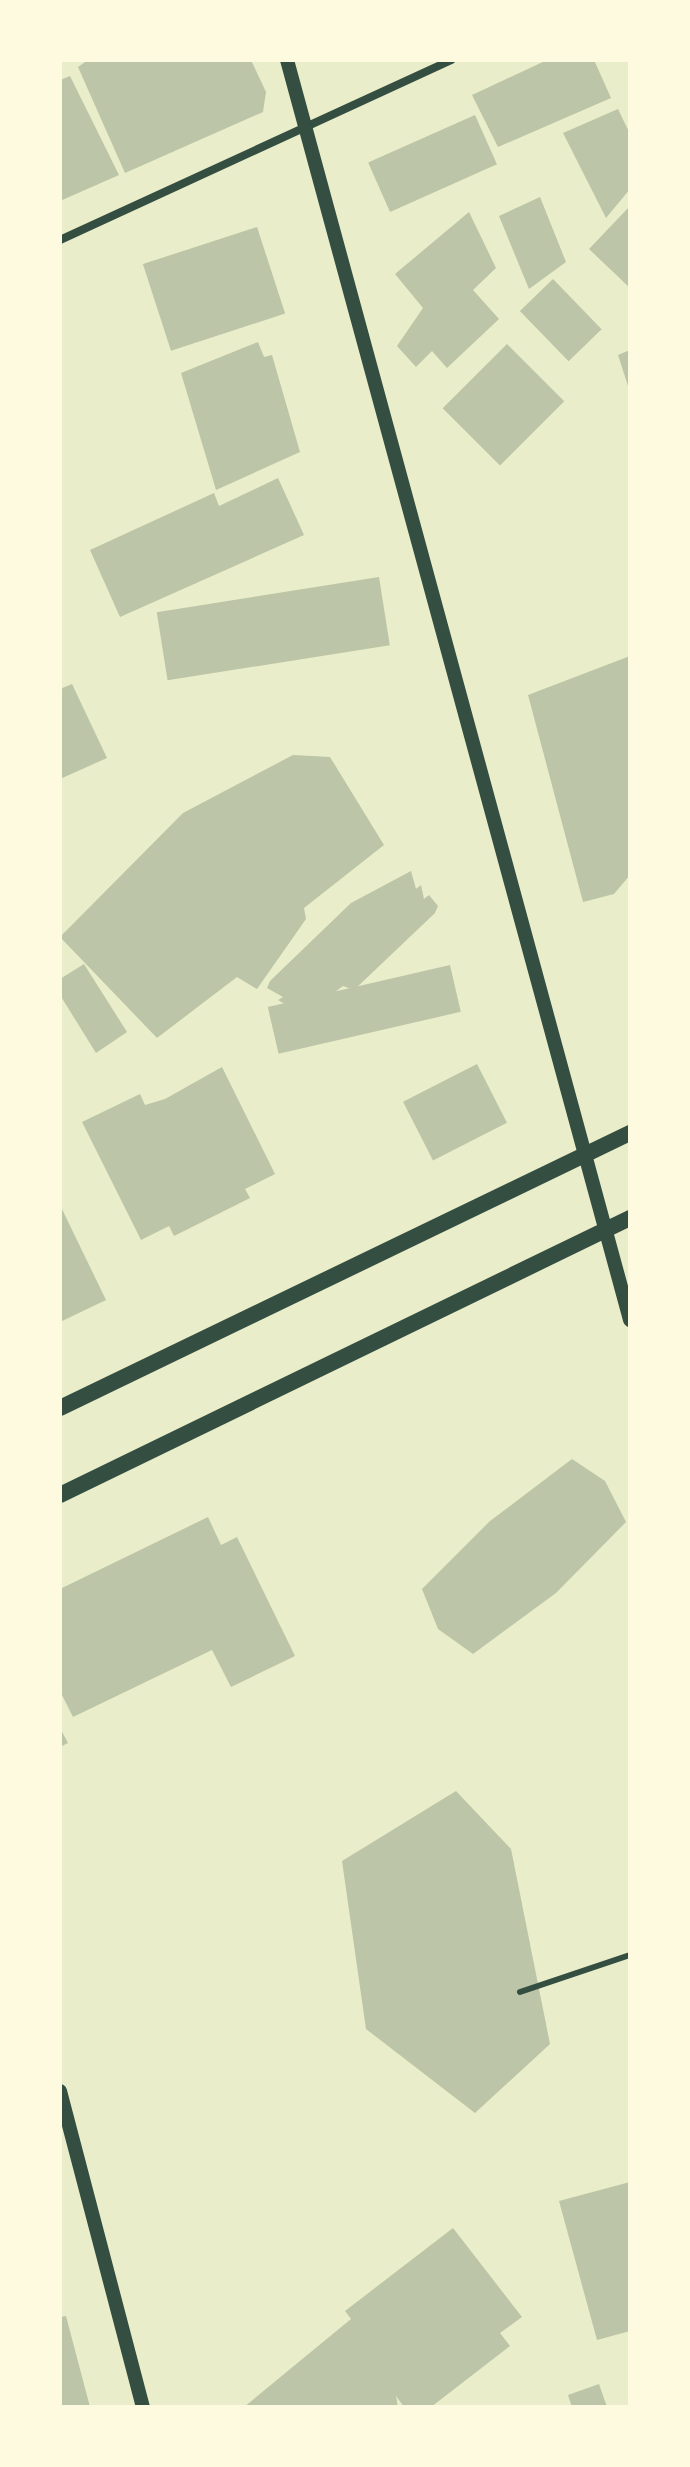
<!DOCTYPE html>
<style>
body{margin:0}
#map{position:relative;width:690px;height:2467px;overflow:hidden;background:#e9edc9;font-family:Rubik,sans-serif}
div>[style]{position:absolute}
.building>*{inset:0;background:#bcc5a7;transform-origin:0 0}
.service>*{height:6px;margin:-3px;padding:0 3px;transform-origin:3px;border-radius:3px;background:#344e41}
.minor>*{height:8px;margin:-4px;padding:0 4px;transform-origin:4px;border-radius:4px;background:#344e41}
.tertiary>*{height:14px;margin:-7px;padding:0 7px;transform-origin:7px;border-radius:7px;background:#344e41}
.secondary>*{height:16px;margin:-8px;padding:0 8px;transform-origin:8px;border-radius:8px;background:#344e41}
span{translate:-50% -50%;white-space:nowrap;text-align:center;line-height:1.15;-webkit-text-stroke:8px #fefae0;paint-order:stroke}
.frame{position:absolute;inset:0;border:62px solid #fefae0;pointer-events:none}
</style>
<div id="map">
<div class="building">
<div style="clip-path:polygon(88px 60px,251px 60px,266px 92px,263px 112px,125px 173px,78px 67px)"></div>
<div style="clip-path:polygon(547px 60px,594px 60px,611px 98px,498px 147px,472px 95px)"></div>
<div style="clip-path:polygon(70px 76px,119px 175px,60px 201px,60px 80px)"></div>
<div style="clip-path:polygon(618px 109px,630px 134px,630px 189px,606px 218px,563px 133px)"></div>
<div style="left:475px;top:115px;width:54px;height:117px;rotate:66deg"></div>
<div style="clip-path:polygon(540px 197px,566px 262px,529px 289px,499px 216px)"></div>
<div style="clip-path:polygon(630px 206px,630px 288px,589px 249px)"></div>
<div style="clip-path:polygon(469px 212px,496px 268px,473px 290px,499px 319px,447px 368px,432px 351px,416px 367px,397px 346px,423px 308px,395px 274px)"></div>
<div style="left:257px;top:227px;width:91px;height:120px;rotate:72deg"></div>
<div style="left:553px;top:279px;width:70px;height:46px;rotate:46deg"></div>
<div style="clip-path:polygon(258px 342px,264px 357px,272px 355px,300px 452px,216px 490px,181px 373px)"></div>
<div style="left:507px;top:344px;width:81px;height:91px;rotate:45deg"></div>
<div style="clip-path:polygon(630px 350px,630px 389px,629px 389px,618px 355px)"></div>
<div style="clip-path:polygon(278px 478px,304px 535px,120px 617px,90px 550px,214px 493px,219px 506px)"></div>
<div style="left:379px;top:577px;width:69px;height:225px;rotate:81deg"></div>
<div style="clip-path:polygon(630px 656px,630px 875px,614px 894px,583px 902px,528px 695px)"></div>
<div style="clip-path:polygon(72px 684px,107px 758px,60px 779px,60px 689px)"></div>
<div style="clip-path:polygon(293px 755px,330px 757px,384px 845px,304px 908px,306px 919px,257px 989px,237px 977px,157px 1038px,60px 937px,183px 813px)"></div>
<div style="clip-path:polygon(411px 871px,416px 889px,421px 885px,424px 899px,429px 895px,438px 906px,435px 913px,354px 990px,343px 986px,294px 1022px,286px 1011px,290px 1007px,278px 1000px,283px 997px,267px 988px,270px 981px,351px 903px)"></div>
<div style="clip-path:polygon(84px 964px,127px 1032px,96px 1053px,60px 995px,60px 979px)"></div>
<div style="left:450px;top:965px;width:48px;height:187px;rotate:77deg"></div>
<div style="left:477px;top:1064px;width:66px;height:83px;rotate:63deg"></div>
<div style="clip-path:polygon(222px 1067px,275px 1174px,245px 1189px,250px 1198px,174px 1236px,169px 1226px,141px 1240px,82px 1122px,140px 1094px,145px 1105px,165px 1099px)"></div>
<div style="clip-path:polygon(60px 1205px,106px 1300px,60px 1322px)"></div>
<div style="clip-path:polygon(572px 1459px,605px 1481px,626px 1522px,556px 1593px,473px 1654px,438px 1629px,422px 1589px,490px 1521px)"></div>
<div style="clip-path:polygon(208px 1517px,221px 1545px,237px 1537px,295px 1656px,231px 1687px,212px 1650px,73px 1717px,60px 1691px,60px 1589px)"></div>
<div style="clip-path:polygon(60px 1728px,68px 1743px,60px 1747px)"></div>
<div style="clip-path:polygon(456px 1791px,511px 1849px,550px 2044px,475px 2113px,366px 2029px,342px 1861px)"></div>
<div style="clip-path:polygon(630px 2182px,630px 2331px,597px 2340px,559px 2201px)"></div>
<div style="clip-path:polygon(453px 2228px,522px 2317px,500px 2333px,510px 2346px,431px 2407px,404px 2407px,396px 2396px,398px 2407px,244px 2407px,351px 2319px,345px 2311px)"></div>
<div style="clip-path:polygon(66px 2316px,90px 2407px,60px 2407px,60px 2317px)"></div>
<div style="clip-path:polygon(599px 2384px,607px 2407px,572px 2407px,568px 2395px)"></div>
</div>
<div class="service">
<div style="left:520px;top:1992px;width:116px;rotate:-18.6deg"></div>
</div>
<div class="minor">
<div style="left:60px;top:240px;width:431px;rotate:-24.7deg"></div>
</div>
<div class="tertiary">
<div style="left:287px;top:60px;width:1306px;rotate:74.77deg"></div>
<div style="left:60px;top:2091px;width:327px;rotate:75.3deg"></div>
</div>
<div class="secondary">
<div style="left:60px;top:1408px;width:633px;rotate:-25.76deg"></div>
<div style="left:60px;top:1495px;width:634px;rotate:-25.92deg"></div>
</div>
<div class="frame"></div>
</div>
